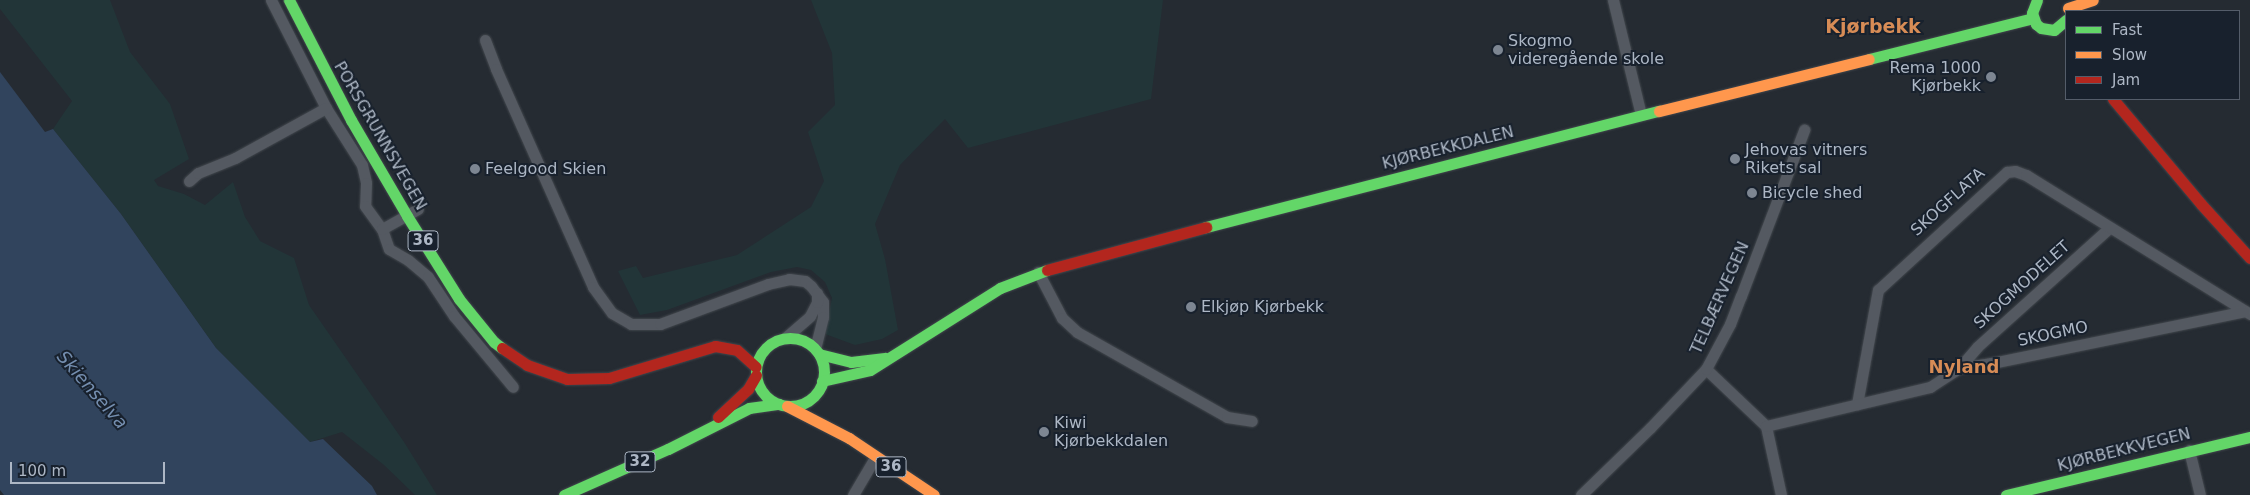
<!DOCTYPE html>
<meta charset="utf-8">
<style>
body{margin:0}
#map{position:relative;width:2250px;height:495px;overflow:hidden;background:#252b32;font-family:"DejaVu Sans",sans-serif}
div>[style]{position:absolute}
.green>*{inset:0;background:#223538}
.water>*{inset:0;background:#31445d}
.roads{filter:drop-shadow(0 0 1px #42474d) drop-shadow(0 0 1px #42474d)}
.street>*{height:11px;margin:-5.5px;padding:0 5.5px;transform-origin:5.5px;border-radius:5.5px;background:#545961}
.fast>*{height:11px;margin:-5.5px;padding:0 5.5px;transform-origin:5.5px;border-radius:5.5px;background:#63d668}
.fast>.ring{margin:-5.5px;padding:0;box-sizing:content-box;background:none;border:11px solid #63d668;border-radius:50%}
.slow>*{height:11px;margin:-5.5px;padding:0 5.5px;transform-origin:5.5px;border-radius:5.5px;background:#ff974d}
.jam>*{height:11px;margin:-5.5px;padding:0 5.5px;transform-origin:5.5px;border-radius:5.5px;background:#b3261e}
.dots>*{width:14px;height:14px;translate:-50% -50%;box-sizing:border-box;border:2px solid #18212d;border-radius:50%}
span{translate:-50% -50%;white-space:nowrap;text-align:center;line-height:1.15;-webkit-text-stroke:4px #18212d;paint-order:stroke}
.shield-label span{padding:1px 4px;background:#18212d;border:1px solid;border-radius:4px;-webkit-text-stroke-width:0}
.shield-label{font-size:15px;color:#adb7c5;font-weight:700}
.poi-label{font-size:16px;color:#adb7c5}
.left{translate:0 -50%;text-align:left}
.right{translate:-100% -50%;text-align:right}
.street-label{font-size:16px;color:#adb7c5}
.neighbourhood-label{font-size:18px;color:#d78c56;font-weight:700}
.water-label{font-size:18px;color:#748eaf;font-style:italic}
.quarter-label{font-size:19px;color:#d78c56;font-weight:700}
.legend{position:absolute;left:2065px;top:10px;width:175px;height:90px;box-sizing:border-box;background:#18212d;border:1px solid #545d6a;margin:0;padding:6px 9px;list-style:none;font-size:15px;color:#adb7c5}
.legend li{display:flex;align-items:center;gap:10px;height:25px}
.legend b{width:25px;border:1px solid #545d6a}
.scale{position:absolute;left:10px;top:462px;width:155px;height:22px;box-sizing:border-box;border:2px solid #adb7c5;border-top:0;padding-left:6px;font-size:15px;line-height:18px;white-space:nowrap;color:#adb7c5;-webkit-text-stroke:4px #18212d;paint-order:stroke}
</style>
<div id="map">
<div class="green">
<div style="clip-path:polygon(0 0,110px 0,130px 52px,170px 104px,189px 159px,154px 180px,158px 186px,184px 194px,205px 205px,233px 182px,245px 217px,260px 241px,294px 258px,309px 305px,404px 442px,437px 495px,415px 495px,384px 465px,342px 432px,310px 442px,216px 348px,121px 214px,53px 129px,72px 101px,0 9px)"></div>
<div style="clip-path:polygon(811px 0,1163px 0,1151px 99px,968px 148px,945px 119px,900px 165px,875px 224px,885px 259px,898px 330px,882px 339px,855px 345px,825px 334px,832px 298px,825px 282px,811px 270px,797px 267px,771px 272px,667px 310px,640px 315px,618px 271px,636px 266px,643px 278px,737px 255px,811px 207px,824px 181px,808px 132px,835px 105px,832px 53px)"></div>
</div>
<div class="water">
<div style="clip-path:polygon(0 72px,45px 132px,53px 129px,121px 214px,216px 348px,310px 442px,323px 439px,372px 486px,377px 495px,4px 495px,0 490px)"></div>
</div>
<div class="roads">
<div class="street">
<div style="left:271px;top:0;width:121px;rotate:63deg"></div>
<div style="left:326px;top:108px;width:67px;rotate:57.7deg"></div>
<div style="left:362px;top:165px;width:18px;rotate:77deg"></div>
<div style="left:366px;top:183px;width:23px;rotate:92deg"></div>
<div style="left:365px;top:206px;width:29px;rotate:54deg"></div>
<div style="left:382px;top:229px;width:21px;rotate:71deg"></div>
<div style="left:389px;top:249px;width:22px;rotate:30deg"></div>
<div style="left:408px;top:260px;width:26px;rotate:40deg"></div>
<div style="left:428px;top:277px;width:47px;rotate:56.3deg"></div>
<div style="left:454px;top:316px;width:92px;rotate:50.3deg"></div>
<div style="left:1613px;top:0;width:118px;rotate:76.3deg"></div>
<div style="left:485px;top:40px;width:31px;rotate:69deg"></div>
<div style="left:496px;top:69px;width:239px;rotate:66deg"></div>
<div style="left:593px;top:287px;width:32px;rotate:54deg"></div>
<div style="left:612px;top:313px;width:22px;rotate:30deg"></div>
<div style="left:631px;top:324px;width:29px"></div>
<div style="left:660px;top:324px;width:115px;rotate:-20.3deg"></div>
<div style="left:768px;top:284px;width:22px;rotate:-13deg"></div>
<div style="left:789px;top:279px;width:16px;rotate:7deg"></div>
<div style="left:805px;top:281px;width:8px;rotate:40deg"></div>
<div style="left:811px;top:286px;width:20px;rotate:53deg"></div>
<div style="left:823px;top:302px;width:15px;rotate:90deg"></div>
<div style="left:823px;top:317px;width:33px;rotate:104deg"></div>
<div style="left:189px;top:181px;width:12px;rotate:-42deg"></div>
<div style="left:198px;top:173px;width:40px;rotate:-22deg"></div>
<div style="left:235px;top:158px;width:104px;rotate:-28.8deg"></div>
<div style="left:382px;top:229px;width:41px;rotate:-29.1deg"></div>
<div style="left:1038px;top:272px;width:52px;rotate:62.4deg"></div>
<div style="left:1062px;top:318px;width:21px;rotate:43deg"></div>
<div style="left:1077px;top:332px;width:172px;rotate:29.5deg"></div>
<div style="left:1227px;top:417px;width:25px;rotate:9deg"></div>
<div style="left:785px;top:338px;width:33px;rotate:-41deg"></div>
<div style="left:810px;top:316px;width:16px;rotate:-63deg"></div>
<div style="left:817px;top:302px;width:9px;rotate:-90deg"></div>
<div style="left:1959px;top:368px;width:28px;rotate:-49deg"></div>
<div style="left:1977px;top:347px;width:178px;rotate:-42deg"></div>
<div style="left:1706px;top:369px;width:83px;rotate:43.5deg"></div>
<div style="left:1857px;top:404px;width:116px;rotate:-79.6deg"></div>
<div style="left:1878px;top:290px;width:175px;rotate:-42.5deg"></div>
<div style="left:2007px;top:172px;width:8px;rotate:-7deg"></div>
<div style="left:2015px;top:171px;width:12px;rotate:20deg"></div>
<div style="left:2026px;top:175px;width:264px;rotate:31.8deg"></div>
<div style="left:2189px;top:450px;width:46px;rotate:76.3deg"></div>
<div style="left:853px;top:495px;width:45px;rotate:-59.5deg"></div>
<div style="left:1581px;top:495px;width:96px;rotate:-44.2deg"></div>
<div style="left:1650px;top:428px;width:81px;rotate:-46.5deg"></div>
<div style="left:1706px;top:369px;width:51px;rotate:-61.9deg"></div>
<div style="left:1730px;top:324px;width:30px;rotate:-69deg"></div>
<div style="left:1741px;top:296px;width:178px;rotate:-69.2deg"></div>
<div style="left:1781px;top:495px;width:71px;rotate:-102.3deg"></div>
<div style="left:1766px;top:426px;width:169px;rotate:-13.4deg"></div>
<div style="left:1930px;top:387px;width:35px;rotate:-33deg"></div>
<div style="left:1959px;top:368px;width:33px;rotate:-9deg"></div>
<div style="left:1992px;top:363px;width:258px;rotate:-11.6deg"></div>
</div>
<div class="fast">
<div style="left:289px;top:0;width:135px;rotate:62.7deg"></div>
<div style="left:351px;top:120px;width:111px;rotate:59.7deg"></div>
<div style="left:407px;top:216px;width:98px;rotate:57.9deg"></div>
<div style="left:459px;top:299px;width:55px;rotate:50.9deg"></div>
<div style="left:494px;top:342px;width:10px;rotate:37deg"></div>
<div style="left:2037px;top:0;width:14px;rotate:111deg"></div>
<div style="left:2032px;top:13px;width:12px;rotate:70deg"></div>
<div style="left:2036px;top:24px;width:6px;rotate:39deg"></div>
<div style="left:2041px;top:28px;width:13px;rotate:9deg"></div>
<div style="left:2054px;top:30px;width:16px;rotate:-40deg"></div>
<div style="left:1869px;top:59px;width:169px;rotate:-14deg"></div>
<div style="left:1206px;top:227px;width:468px;rotate:-14.4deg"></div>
<div class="ring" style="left:756px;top:338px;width:57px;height:57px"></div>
<div style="left:819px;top:354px;width:33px;rotate:14deg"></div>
<div style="left:851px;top:362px;width:34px;rotate:-7deg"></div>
<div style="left:822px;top:381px;width:49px;rotate:-12.9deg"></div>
<div style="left:870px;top:370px;width:154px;rotate:-32.2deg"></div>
<div style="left:1000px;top:288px;width:50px;rotate:-21deg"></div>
<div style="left:564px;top:495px;width:114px;rotate:-23.9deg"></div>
<div style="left:668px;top:449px;width:91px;rotate:-26.8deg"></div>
<div style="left:749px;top:408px;width:30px;rotate:-8deg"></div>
<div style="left:2006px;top:495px;width:251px;rotate:-13.4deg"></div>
</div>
<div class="slow">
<div style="left:2068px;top:8px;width:26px;rotate:-18deg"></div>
<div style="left:1659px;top:111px;width:216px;rotate:-13.9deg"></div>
<div style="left:787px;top:406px;width:70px;rotate:27.3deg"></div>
<div style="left:849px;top:438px;width:102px;rotate:33.8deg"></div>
</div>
<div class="jam">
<div style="left:2113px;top:99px;width:137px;rotate:50deg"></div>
<div style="left:2201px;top:204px;width:73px;rotate:47.8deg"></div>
<div style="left:1047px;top:270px;width:165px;rotate:-15.1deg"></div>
<div style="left:502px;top:348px;width:30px;rotate:34deg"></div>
<div style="left:527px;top:365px;width:42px;rotate:19.3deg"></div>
<div style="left:567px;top:379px;width:42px;rotate:-1.4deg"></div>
<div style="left:609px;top:378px;width:111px;rotate:-16.8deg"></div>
<div style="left:715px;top:346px;width:22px;rotate:10deg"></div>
<div style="left:737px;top:350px;width:25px;rotate:42deg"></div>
<div style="left:718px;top:417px;width:41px;rotate:-43deg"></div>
<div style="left:748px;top:389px;width:16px;rotate:-60deg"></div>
</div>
</div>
<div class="dots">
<div style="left:1498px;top:50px;background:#7d8692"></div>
<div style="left:1991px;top:77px;background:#7d8692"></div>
<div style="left:1735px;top:159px;background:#7d8692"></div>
<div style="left:475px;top:169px;background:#7d8692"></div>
<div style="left:1752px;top:193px;background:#7d8692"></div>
<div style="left:1191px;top:307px;background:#7d8692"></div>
<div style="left:1044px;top:432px;background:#7d8692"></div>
</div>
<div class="shield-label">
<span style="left:423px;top:241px">36</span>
<span style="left:640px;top:462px">32</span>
<span style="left:891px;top:467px">36</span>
</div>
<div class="poi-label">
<span class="left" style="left:1508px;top:50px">Skogmo<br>videregående skole</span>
<span class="right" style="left:1981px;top:77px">Rema 1000<br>Kjørbekk</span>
<span class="left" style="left:1745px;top:159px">Jehovas vitners<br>Rikets sal</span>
<span class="left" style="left:485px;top:169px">Feelgood Skien</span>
<span class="left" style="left:1762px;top:193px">Bicycle shed</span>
<span class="left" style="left:1201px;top:307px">Elkjøp Kjørbekk</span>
<span class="left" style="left:1054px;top:432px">Kiwi<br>Kjørbekkdalen</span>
</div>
<div class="street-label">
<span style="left:380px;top:136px;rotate:60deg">PORSGRUNNSVEGEN</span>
<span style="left:1448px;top:148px;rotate:-14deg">KJØRBEKKDALEN</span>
<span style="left:1948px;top:202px;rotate:-42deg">SKOGFLATA</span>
<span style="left:2022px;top:285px;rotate:-42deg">SKOGMODELET</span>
<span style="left:1720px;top:298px;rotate:-66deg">TELBÆRVEGEN</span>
<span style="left:2053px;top:334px;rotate:-12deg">SKOGMO</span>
<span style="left:2124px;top:450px;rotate:-14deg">KJØRBEKKVEGEN</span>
</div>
<div class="neighbourhood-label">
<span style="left:1964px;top:367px">Nyland</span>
</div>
<div class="water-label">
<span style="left:92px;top:390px;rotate:49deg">Skienselva</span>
</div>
<div class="quarter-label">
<span style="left:1873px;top:27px">Kjørbekk</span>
</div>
<ul class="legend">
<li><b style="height:6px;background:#63d668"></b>Fast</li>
<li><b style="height:6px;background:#ff974d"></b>Slow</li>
<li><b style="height:6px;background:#b3261e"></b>Jam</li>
</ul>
<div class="scale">100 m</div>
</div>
